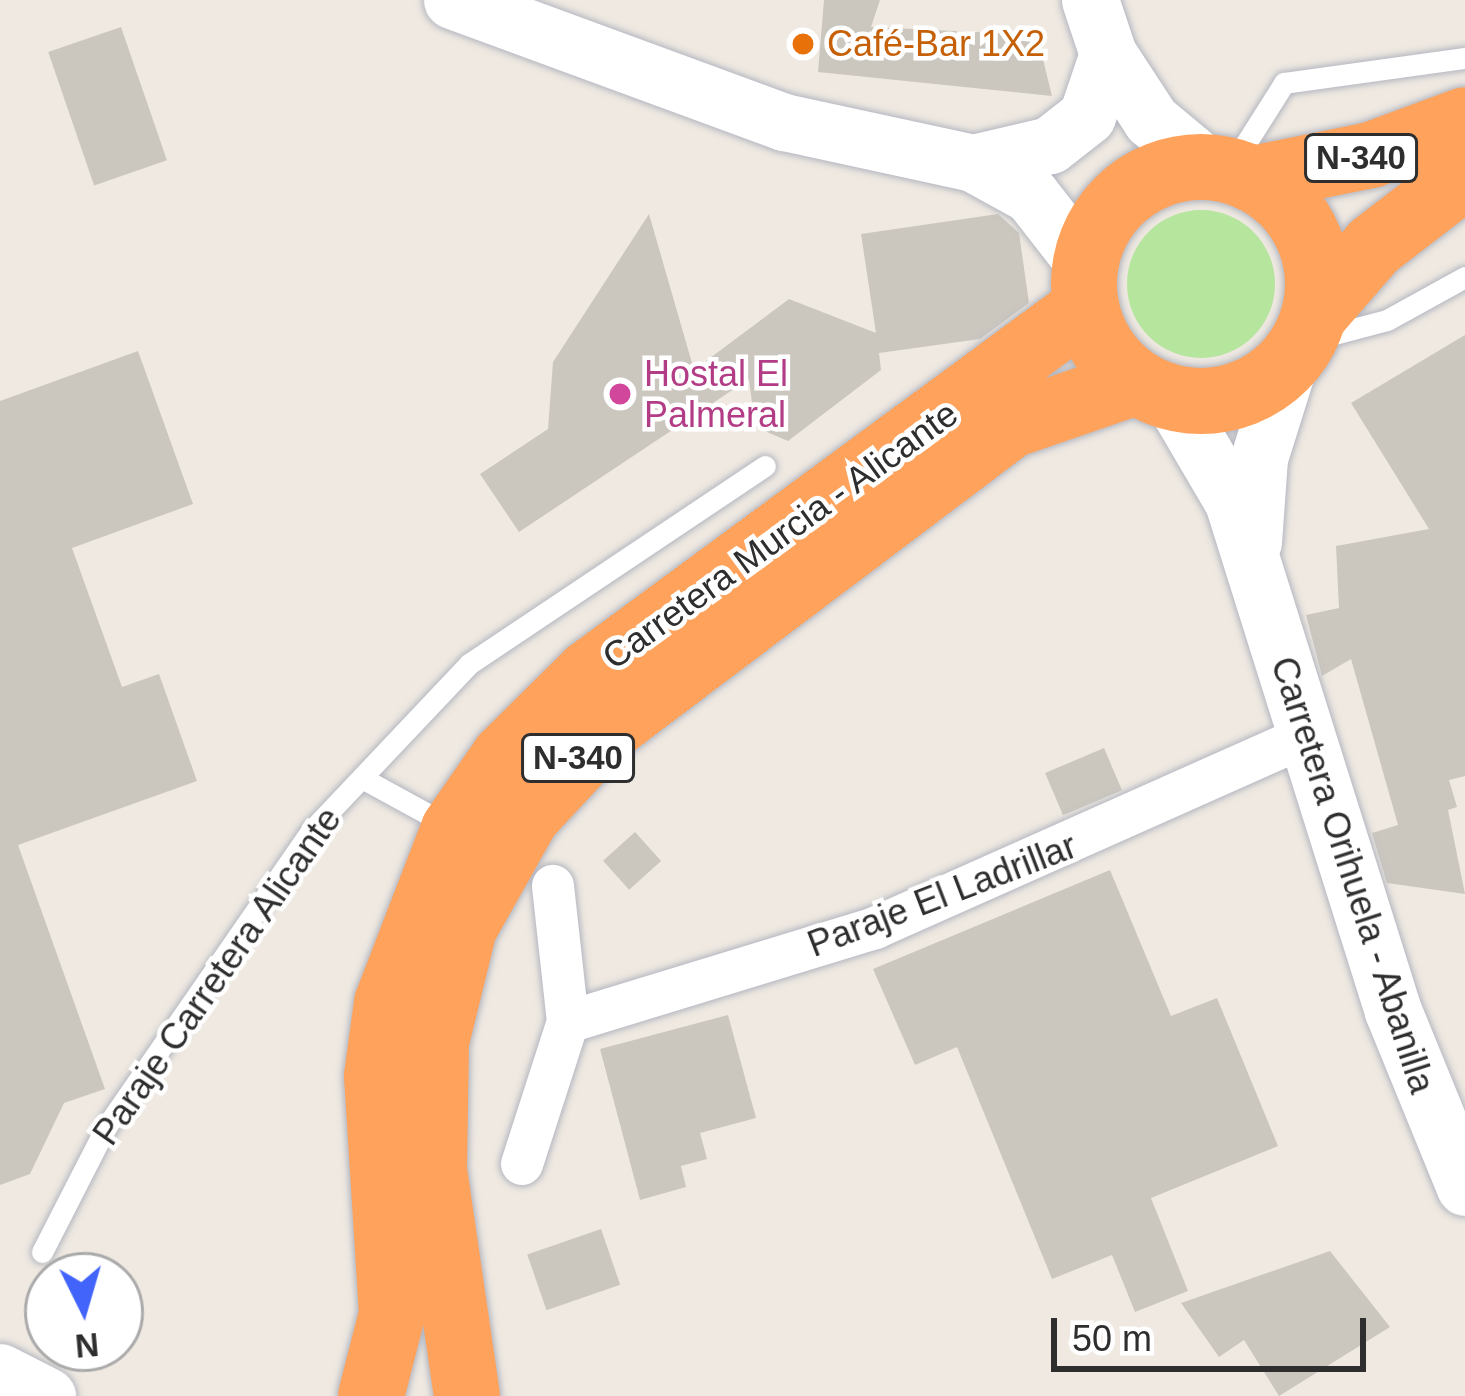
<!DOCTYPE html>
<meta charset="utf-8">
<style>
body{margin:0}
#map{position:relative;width:1465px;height:1396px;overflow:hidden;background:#efe9e1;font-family:Helvetica,sans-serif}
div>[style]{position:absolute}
.green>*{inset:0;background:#b6e59e}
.round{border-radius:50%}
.building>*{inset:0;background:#cbc7bf;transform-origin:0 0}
.roads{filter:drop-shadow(0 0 3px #b4b7c1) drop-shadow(0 0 3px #b4b7c1)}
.lane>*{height:21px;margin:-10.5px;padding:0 10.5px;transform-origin:10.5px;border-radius:10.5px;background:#fff}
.street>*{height:42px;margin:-21px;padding:0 21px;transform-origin:21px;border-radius:21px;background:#fff}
.secondary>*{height:57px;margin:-28.5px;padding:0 28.5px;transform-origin:28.5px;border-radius:28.5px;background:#fff}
.highway>*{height:66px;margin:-33px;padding:0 33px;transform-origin:33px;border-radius:33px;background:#ffa35c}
.highway>.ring{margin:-33px;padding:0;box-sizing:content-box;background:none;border:66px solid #ffa35c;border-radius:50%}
.dots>*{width:33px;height:33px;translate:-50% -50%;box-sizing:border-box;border:6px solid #fff;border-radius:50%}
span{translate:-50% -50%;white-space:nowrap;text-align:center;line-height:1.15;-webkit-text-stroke:9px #fff;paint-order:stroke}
.shield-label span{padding:3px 9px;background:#fff;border:3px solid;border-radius:9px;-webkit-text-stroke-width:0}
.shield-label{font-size:33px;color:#2e2e2e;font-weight:700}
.food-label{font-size:36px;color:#c56008}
.left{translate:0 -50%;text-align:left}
.hotel-label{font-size:36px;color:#b23c85}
.street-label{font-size:36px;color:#2e2e2e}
.north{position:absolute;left:24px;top:1252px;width:120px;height:120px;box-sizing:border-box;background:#fff;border:3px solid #ababab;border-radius:50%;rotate:175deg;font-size:33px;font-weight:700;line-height:48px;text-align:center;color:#2e2e2e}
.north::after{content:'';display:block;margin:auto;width:42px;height:54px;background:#4264fb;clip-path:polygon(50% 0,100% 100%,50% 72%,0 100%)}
.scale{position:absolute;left:1051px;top:1318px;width:315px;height:54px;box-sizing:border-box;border:6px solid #2e2e2e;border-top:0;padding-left:15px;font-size:36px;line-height:42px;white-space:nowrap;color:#2e2e2e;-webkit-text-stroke:9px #fff;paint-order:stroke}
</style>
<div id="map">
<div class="green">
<div class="round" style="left:1127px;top:210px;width:148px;height:148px"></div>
</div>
<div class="building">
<div style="clip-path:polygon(824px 0,880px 0,871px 27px,1037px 35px,1052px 96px,818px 72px)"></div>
<div style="left:121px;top:27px;width:141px;height:77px;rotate:71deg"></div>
<div style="clip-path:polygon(649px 214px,694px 370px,789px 299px,876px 333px,861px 234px,998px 214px,1019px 233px,1029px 303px,980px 339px,879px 353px,881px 370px,788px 441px,755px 427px,749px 379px,519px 532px,480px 474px,548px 429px,553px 362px)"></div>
<div style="clip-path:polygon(1465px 335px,1465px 776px,1449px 780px,1457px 807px,1448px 810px,1465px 894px,1387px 883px,1372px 833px,1398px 825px,1351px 659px,1322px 676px,1306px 615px,1339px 608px,1336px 546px,1429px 529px,1351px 403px)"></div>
<div style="clip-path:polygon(138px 351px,193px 504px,72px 548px,122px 687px,159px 674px,197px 781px,18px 845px,105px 1089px,64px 1103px,30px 1174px,0 1185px,0 401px)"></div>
<div style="left:1104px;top:748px;width:46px;height:64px;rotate:67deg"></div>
<div style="left:635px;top:832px;width:39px;height:43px;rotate:48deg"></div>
<div style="clip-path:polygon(1110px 870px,1171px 1016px,1217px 998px,1278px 1146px,1151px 1198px,1188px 1291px,1135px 1312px,1112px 1255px,1052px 1279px,957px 1047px,915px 1065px,873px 969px)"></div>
<div style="clip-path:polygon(728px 1015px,756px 1118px,700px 1133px,707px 1159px,681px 1166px,686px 1187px,640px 1200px,600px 1049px)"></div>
<div style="left:601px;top:1229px;width:59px;height:78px;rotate:71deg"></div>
<div style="clip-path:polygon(1330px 1251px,1390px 1327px,1279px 1396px,1244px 1340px,1219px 1357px,1181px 1303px)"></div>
</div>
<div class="roads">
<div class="lane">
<div style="left:1229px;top:170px;width:103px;rotate:-57.7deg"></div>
<div style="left:1284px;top:83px;width:183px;rotate:-7.9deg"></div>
<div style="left:1315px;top:339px;width:74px;rotate:-14.8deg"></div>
<div style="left:1387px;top:320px;width:89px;rotate:-28.9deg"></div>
<div style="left:362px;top:778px;width:98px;rotate:28.7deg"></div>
<div style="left:42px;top:1252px;width:140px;rotate:-62.9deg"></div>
<div style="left:106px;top:1127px;width:361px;rotate:-55.3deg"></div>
<div style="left:312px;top:830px;width:228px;rotate:-46.6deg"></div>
<div style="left:469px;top:664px;width:356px;rotate:-33.8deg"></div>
</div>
<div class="street">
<div style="left:568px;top:1022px;width:321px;rotate:-17deg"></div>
<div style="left:875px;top:928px;width:470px;rotate:-24deg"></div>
<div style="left:522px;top:1164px;width:149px;rotate:-72.1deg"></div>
<div style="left:568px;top:1022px;width:137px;rotate:-96.3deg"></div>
</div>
<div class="secondary">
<div style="left:452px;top:0;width:354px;rotate:20.2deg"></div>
<div style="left:784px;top:122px;width:193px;rotate:12.2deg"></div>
<div style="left:973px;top:163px;width:79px;rotate:-13.2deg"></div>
<div style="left:1050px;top:145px;width:47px;rotate:-38.1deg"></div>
<div style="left:1087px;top:116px;width:65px;rotate:-71.3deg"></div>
<div style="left:1090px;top:0;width:57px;rotate:71.6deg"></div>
<div style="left:1108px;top:54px;width:79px;rotate:56.9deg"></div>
<div style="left:1151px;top:120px;width:72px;rotate:39.9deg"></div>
<div style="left:973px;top:163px;width:66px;rotate:28.9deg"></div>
<div style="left:1031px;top:195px;width:88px;rotate:52deg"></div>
<div style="left:1172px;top:398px;width:121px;rotate:59.6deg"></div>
<div style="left:1233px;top:502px;width:534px;rotate:72.55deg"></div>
<div style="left:1393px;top:1011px;width:190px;rotate:67.8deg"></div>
<div style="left:1253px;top:542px;width:84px;rotate:-85.9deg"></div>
<div style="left:1259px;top:458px;width:101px;rotate:-72.6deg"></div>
<div style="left:0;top:1372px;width:53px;rotate:27.1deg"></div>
</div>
<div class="highway">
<div class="ring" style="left:1084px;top:167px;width:168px;height:168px"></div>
<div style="left:1252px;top:179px;width:121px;rotate:-11.4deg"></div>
<div style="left:1371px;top:155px;width:100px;rotate:-20.4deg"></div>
<div style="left:1316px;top:313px;width:89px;rotate:-49.1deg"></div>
<div style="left:1374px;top:246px;width:115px;rotate:-37.6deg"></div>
<div style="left:371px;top:1396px;width:85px;rotate:-75.6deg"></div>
<div style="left:392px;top:1314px;width:238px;rotate:-93.6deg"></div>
<div style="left:377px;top:1076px;width:74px;rotate:-82.2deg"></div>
<div style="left:387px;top:1003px;width:186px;rotate:-68.9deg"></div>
<div style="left:454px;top:829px;width:88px;rotate:-55.2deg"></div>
<div style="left:504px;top:757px;width:120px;rotate:-44.7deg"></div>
<div style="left:589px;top:673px;width:616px;rotate:-36.35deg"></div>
<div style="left:467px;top:1396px;width:229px;rotate:-98.3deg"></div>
<div style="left:434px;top:1169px;width:127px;rotate:-89.1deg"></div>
<div style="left:436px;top:1042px;width:117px;rotate:-76.2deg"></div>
<div style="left:464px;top:928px;width:129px;rotate:-60.6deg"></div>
<div style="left:527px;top:816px;width:119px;rotate:-47deg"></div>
<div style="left:608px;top:729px;width:505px;rotate:-37.03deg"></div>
<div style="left:1011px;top:425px;width:132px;rotate:-19deg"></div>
</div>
</div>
<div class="dots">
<div style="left:803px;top:44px;background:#e8710a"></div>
<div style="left:620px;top:394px;background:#d1479c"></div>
</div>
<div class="shield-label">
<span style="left:1361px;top:158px">N-340</span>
<span style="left:578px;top:758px">N-340</span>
</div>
<div class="food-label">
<span class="left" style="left:827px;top:44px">Café-Bar 1X2</span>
</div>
<div class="hotel-label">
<span class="left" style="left:644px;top:394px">Hostal El<br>Palmeral</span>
</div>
<div class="street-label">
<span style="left:780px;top:535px;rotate:-36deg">Carretera Murcia - Alicante</span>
<span style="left:1353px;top:875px;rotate:72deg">Carretera Orihuela - Abanilla</span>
<span style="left:942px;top:895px;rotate:-21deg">Paraje El Ladrillar</span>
<span style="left:217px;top:976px;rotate:-55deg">Paraje Carretera Alicante</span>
</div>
<div class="north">N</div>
<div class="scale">50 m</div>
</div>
